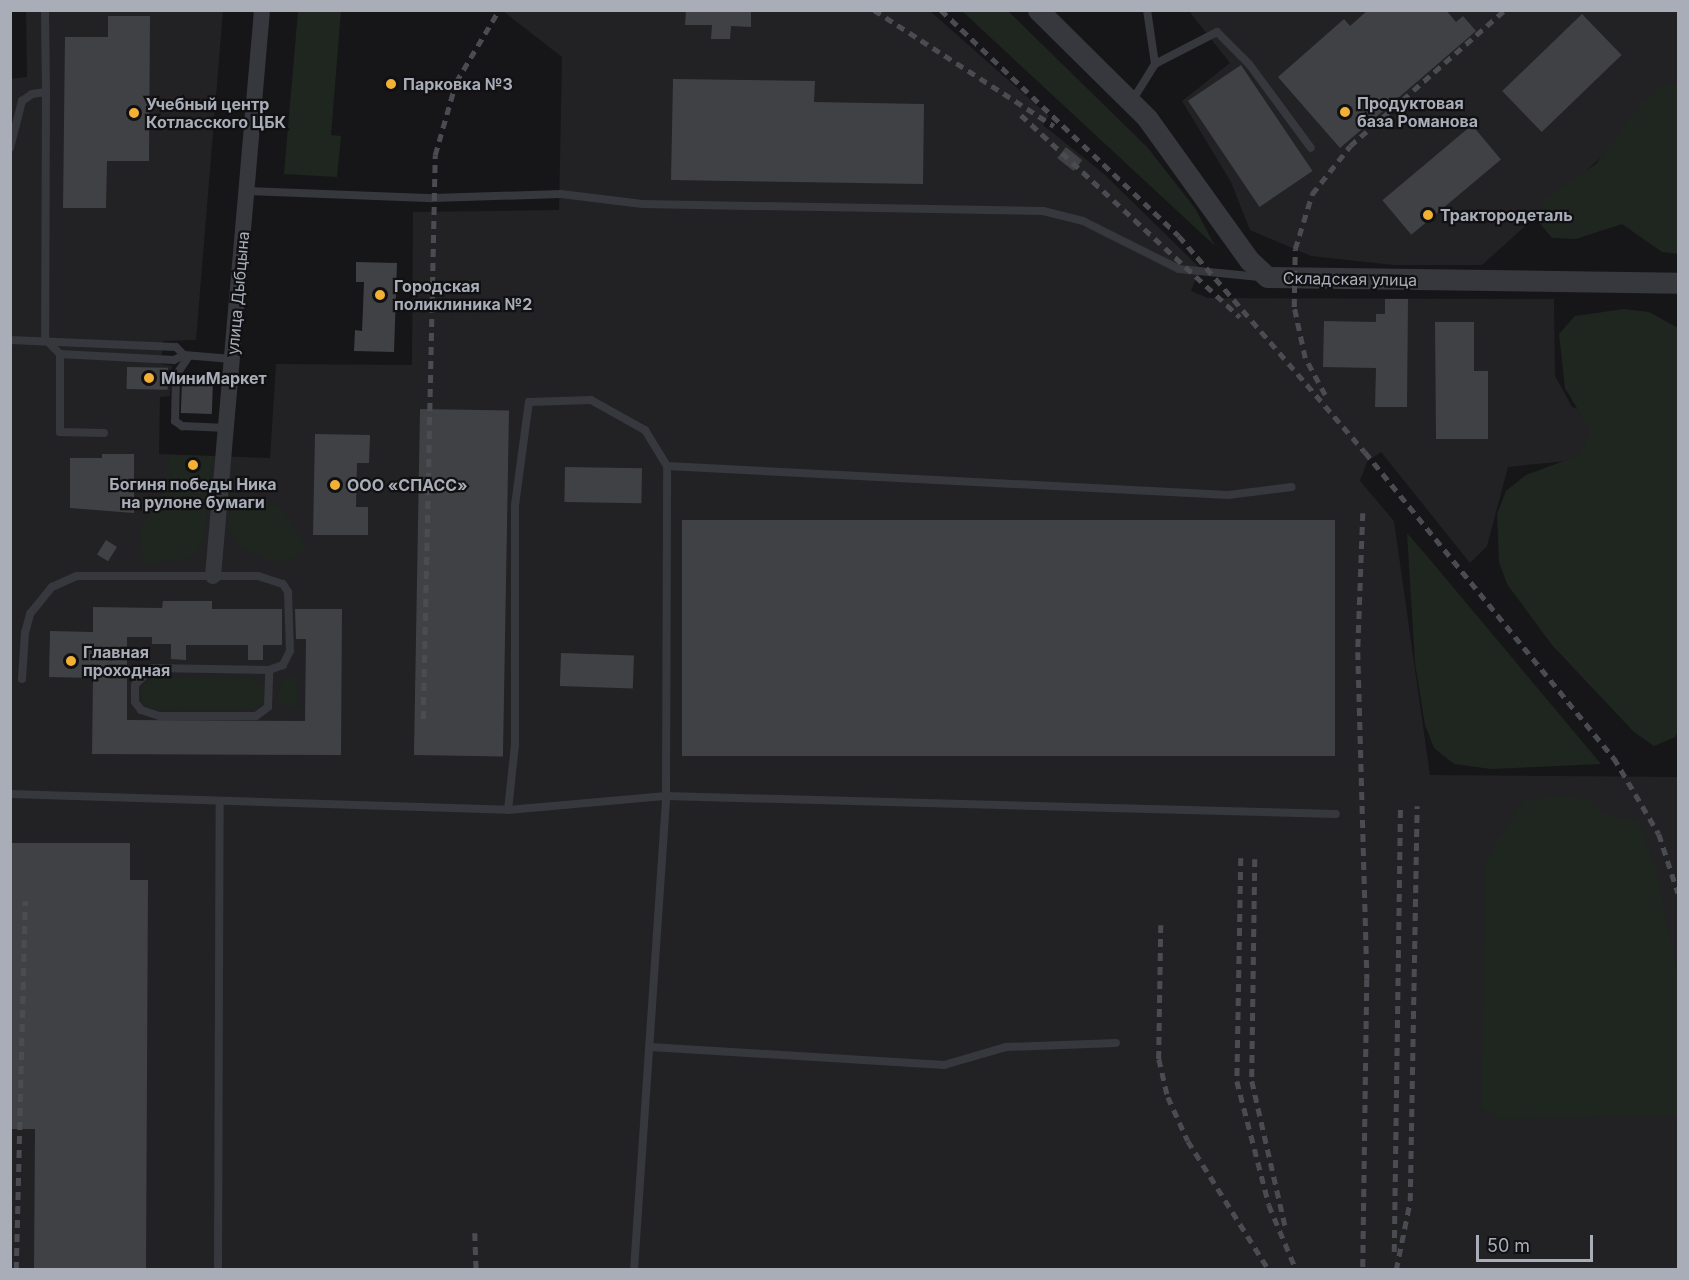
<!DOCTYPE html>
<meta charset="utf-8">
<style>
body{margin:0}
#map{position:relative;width:1689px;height:1280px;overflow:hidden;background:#161618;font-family:Inter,sans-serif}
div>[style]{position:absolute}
.built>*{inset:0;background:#222225}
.green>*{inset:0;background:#1e261f}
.building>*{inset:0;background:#404145;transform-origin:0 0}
.service>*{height:8px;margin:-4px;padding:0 4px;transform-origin:4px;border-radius:4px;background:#37383d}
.minor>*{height:16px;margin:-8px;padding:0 8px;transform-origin:8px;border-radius:8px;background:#37383d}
.tertiary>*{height:21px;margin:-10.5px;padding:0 10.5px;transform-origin:10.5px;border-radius:10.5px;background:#37383d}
.rail>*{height:4.5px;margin-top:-2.25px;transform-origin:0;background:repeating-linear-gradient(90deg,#4a4c52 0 8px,transparent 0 14px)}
.dots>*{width:16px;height:16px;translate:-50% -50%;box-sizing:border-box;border:3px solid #111113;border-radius:50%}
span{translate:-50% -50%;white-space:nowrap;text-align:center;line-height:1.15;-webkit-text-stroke:4.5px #111113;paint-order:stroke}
.poi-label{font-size:16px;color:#a8adb8;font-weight:700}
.left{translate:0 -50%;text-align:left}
.street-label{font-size:16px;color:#a8adb8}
.frame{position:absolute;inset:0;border:12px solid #a8adb8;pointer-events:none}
.scale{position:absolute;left:1476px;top:1235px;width:117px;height:27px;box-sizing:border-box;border:3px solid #a8adb8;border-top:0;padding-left:8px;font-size:18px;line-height:21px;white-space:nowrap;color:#a8adb8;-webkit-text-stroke:4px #111113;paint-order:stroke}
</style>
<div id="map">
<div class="built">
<div style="clip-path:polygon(26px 11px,223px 11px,196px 340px,163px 341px,161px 364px,172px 366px,170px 396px,160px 397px,159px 454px,270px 458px,276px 364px,412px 365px,413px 212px,559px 210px,562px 57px,503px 11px,930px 11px,1049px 116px,1043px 125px,1104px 174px,1200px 268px,1191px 291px,1208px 298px,1554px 299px,1555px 376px,1572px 407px,1605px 417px,1596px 458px,1508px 467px,1487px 546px,1470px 563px,1381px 452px,1367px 462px,1360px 481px,1394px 521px,1430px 775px,1678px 777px,1678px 1269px,11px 1270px,10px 79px,27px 77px)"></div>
<div style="clip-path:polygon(1189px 11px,1678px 11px,1678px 88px,1482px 265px,1393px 265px,1311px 256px,1250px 230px,1231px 182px,1182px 101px,1230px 63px)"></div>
</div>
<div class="green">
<div style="clip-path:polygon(298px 11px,341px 11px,331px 135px,341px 136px,337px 177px,284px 174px)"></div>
<div style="clip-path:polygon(962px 11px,1008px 11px,1147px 147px,1195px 208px,1215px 246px)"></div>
<div style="clip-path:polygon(1678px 83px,1678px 254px,1662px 252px,1622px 224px,1576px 239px,1552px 238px,1537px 220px,1547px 198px,1596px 164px,1642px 103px,1660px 87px)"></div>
<div style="clip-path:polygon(1624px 309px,1649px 312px,1678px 328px,1678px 731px,1675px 737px,1654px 746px,1634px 732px,1552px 645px,1507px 584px,1499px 562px,1497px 514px,1506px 491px,1526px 475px,1580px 455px,1591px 432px,1565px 388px,1559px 334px,1575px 316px)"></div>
<div style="clip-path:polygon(170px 455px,213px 456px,204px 537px,196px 552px,187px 559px,143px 564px,140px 529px,166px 488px)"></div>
<div style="clip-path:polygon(244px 499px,280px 507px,308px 549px,289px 560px,274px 562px,241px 547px,226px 526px,233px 507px,237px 509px)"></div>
<div style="clip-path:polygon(1407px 533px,1432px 562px,1601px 764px,1491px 769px,1454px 764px,1434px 748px,1425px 725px,1415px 663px)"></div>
<div style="clip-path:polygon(290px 677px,298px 677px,297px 708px,283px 705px,278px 697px,281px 682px)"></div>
<div style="clip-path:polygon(153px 678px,251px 678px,264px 687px,265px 698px,259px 707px,248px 710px,151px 709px,143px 703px,141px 693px,144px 684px)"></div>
<div style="clip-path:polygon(1564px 796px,1589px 800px,1606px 815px,1638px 820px,1655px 865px,1678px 978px,1678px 1115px,1499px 1119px,1481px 1107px,1486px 860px,1523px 800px)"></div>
</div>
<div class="building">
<div style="clip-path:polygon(686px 10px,751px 10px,751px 27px,731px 26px,730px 39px,711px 39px,712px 25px,685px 25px)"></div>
<div style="clip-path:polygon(1368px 10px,1446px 10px,1456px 22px,1463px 16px,1476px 31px,1340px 148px,1278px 77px,1344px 19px,1350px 26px)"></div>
<div style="left:1582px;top:14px;width:57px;height:111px;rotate:46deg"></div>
<div style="clip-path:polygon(108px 16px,150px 16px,149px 161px,107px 161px,106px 208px,63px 208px,65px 37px,108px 37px)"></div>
<div style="left:1241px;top:65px;width:128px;height:64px;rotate:56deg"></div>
<div style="clip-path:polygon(673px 79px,815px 81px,814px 102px,924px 104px,923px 184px,671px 180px)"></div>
<div style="left:1472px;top:125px;width:45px;height:117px;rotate:50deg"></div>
<div style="left:1066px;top:147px;width:21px;height:14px;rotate:39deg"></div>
<div style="clip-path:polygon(356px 262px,397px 263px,394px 352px,354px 351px,355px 330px,362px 331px,363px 308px,364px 282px,356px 282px)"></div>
<div style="clip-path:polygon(1385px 299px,1408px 299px,1407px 407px,1375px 407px,1376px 368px,1323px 367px,1324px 321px,1376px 322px,1376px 314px,1385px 314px)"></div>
<div style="clip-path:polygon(1435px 322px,1474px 322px,1474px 371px,1488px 371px,1488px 439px,1436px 439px)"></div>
<div style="left:127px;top:367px;width:41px;height:22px;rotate:1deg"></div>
<div style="left:182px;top:380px;width:31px;height:33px;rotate:2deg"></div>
<div style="left:420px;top:409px;width:89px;height:346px;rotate:1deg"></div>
<div style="clip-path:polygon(315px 434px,370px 435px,369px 463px,357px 463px,356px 507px,368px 507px,368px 535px,313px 535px)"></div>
<div style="clip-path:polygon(102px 454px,134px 454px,134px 513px,70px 508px,70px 458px,102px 458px)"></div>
<div style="left:565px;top:467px;width:77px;height:35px;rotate:1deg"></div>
<div style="left:682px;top:520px;width:653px;height:236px"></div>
<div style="left:106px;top:540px;width:13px;height:17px;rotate:32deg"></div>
<div style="clip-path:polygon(163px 601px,212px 601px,212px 609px,282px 609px,282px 645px,263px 645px,263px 660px,248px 660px,248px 645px,186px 645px,186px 660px,171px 659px,171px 644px,152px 644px,152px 637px,127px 637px,127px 720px,305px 721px,306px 639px,296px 639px,295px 609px,342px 609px,341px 755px,92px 754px,93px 678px,49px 677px,50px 631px,93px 632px,93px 607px,162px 608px)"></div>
<div style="left:561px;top:653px;width:73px;height:33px;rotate:2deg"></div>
<div style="clip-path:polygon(10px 843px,130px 843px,130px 880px,148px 880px,146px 1269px,34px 1269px,35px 1129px,10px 1129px)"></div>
</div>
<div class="service">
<div style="left:1155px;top:64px;width:70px;rotate:-27.3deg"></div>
<div style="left:1217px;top:32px;width:45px;rotate:45deg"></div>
<div style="left:1249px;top:64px;width:104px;rotate:53.6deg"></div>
<div style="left:46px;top:92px;width:247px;rotate:90.2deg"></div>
<div style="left:45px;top:339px;width:21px;rotate:45deg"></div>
<div style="left:60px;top:354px;width:78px;rotate:90deg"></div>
<div style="left:60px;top:432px;width:44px;rotate:1.3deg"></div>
<div style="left:1132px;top:101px;width:44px;rotate:-58.1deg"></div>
<div style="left:1155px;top:64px;width:55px;rotate:-98.4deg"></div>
<div style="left:10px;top:148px;width:49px;rotate:-75.7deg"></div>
<div style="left:22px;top:101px;width:12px;rotate:-35deg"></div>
<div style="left:32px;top:94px;width:14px;rotate:-8deg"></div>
<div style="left:46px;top:92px;width:82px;rotate:-90.7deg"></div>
<div style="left:247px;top:191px;width:186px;rotate:2.2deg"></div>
<div style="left:433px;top:198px;width:128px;rotate:-1.8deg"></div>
<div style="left:561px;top:194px;width:82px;rotate:7deg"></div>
<div style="left:642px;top:204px;width:401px;rotate:1deg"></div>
<div style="left:1043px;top:211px;width:41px;rotate:14deg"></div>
<div style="left:1083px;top:221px;width:107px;rotate:26.6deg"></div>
<div style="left:1179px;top:269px;width:81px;rotate:5.6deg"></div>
<div style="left:10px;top:340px;width:166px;rotate:2.4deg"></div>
<div style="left:176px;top:347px;width:11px;rotate:45deg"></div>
<div style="left:60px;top:354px;width:114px;rotate:3deg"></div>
<div style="left:174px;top:360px;width:11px;rotate:-27deg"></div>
<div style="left:184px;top:355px;width:48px;rotate:4.8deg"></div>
<div style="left:189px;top:356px;width:23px;rotate:124deg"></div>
<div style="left:176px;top:375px;width:46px;rotate:91.2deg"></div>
<div style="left:175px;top:421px;width:9px;rotate:36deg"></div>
<div style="left:182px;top:426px;width:44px;rotate:2.6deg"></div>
<div style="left:22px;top:679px;width:46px;rotate:-86.3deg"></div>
<div style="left:25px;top:633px;width:20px;rotate:-75deg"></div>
<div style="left:30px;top:614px;width:35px;rotate:-51deg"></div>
<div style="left:52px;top:587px;width:27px;rotate:-24deg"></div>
<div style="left:77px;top:576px;width:181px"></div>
<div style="left:258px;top:576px;width:26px;rotate:18deg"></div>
<div style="left:283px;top:584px;width:9px;rotate:58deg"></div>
<div style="left:288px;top:592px;width:59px;rotate:88.1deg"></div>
<div style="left:290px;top:651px;width:16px;rotate:117deg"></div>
<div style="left:283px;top:665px;width:15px;rotate:160deg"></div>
<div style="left:269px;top:670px;width:117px;rotate:-179deg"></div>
<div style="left:152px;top:668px;width:24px;rotate:135deg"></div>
<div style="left:135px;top:685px;width:17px;rotate:90deg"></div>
<div style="left:135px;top:702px;width:10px;rotate:53deg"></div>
<div style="left:141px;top:710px;width:20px;rotate:18deg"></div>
<div style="left:160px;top:716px;width:96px"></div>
<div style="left:256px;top:716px;width:15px;rotate:-37deg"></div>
<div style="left:268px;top:707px;width:37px;rotate:-88deg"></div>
<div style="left:10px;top:794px;width:498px;rotate:1.8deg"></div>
<div style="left:508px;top:810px;width:159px;rotate:-5.1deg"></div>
<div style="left:666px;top:796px;width:670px;rotate:1.54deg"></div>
<div style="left:508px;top:810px;width:66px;rotate:-83.9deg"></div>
<div style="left:515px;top:744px;width:239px;rotate:-90deg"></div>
<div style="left:515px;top:505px;width:104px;rotate:-82.3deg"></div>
<div style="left:529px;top:402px;width:62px;rotate:-1.8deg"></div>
<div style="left:591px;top:400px;width:62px;rotate:29.1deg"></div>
<div style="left:645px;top:430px;width:42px;rotate:58.6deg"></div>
<div style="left:650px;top:1047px;width:295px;rotate:3.5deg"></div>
<div style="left:944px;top:1065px;width:65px;rotate:-16.2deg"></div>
<div style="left:1006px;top:1047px;width:110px;rotate:-2.1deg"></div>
<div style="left:218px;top:1270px;width:469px;rotate:-89.8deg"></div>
<div style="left:634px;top:1270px;width:475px;rotate:-86.1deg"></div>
<div style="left:666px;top:796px;width:330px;rotate:-89.8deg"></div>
<div style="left:667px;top:466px;width:562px;rotate:2.96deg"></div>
<div style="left:1228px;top:495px;width:64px;rotate:-7.1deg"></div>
</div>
<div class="minor">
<div style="left:213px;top:576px;width:568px;rotate:-85.05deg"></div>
</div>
<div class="tertiary">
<div style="left:1038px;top:10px;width:153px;rotate:44.7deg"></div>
<div style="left:1147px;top:118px;width:175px;rotate:54.3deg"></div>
<div style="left:1249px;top:260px;width:25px;rotate:43deg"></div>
<div style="left:1267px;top:277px;width:411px;rotate:0.8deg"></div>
</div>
<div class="rail">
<div style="left:874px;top:10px;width:214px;rotate:32.8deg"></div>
<div style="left:941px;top:10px;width:328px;rotate:43.5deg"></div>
<div style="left:1179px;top:236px;width:285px;rotate:49.3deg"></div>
<div style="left:1365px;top:452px;width:395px;rotate:50.9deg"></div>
<div style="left:1614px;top:758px;width:88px;rotate:59.4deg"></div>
<div style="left:1659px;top:834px;width:62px;rotate:72.1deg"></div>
<div style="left:1021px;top:115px;width:298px;rotate:42.7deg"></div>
<div style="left:1325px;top:395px;width:42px;rotate:-118.4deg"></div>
<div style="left:1305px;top:358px;width:52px;rotate:-102.2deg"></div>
<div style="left:1294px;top:307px;width:58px;rotate:-89deg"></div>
<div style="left:1295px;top:249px;width:58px;rotate:-72.8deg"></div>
<div style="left:1312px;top:194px;width:61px;rotate:-51.6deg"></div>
<div style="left:1350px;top:146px;width:206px;rotate:-41.3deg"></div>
<div style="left:1363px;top:513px;width:139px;rotate:92.1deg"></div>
<div style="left:1358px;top:652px;width:327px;rotate:88.4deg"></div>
<div style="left:1367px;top:979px;width:291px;rotate:90.8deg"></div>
<div style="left:423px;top:719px;width:564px;rotate:-88.78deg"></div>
<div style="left:435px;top:155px;width:76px;rotate:-74deg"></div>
<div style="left:456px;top:82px;width:84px;rotate:-59.2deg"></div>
<div style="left:1241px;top:858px;width:223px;rotate:91deg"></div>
<div style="left:1237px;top:1081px;width:128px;rotate:75.5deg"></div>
<div style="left:1269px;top:1205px;width:67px;rotate:67.2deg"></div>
<div style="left:1255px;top:859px;width:222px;rotate:90.8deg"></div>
<div style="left:1252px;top:1081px;width:152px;rotate:77.1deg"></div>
<div style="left:1161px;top:925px;width:134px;rotate:90.9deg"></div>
<div style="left:1159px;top:1059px;width:39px;rotate:77deg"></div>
<div style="left:1168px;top:1097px;width:48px;rotate:65.6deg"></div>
<div style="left:1188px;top:1141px;width:152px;rotate:57.9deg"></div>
<div style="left:475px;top:1233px;width:37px;rotate:88deg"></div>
<div style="left:1394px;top:1252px;width:446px;rotate:-89.2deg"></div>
<div style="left:16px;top:1270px;width:369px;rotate:-88.6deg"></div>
<div style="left:1396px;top:1270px;width:70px;rotate:-78.5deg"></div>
<div style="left:1410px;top:1201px;width:395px;rotate:-89deg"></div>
</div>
<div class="dots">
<div style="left:391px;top:84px;background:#f2b134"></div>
<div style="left:1345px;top:112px;background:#f2b134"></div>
<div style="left:134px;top:113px;background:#f2b134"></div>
<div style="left:1428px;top:215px;background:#f2b134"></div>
<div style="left:380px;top:295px;background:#f2b134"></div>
<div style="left:149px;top:378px;background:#f2b134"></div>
<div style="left:193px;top:465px;background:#f2b134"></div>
<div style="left:335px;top:485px;background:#f2b134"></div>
<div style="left:71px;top:661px;background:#f2b134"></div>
</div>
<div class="poi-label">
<span class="left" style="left:403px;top:84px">Парковка №3</span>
<span class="left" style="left:1357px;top:112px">Продуктовая<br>база Романова</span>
<span class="left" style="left:146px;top:113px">Учебный центр<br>Котласского ЦБК</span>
<span class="left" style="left:1440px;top:215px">Трактородеталь</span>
<span class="left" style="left:394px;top:295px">Городская<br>поликлиника №2</span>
<span class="left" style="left:161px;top:378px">MиниMаркет</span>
<span style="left:193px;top:493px">Богиня победы Ника<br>на рулоне бумаги</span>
<span class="left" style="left:347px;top:485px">ООО «СПАСС»</span>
<span class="left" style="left:83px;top:661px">Главная<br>проходная</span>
</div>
<div class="street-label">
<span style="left:1350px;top:279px;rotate:1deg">Складская улица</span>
<span style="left:238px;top:293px;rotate:-85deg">улица Дыбцына</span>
</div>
<div class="frame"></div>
<div class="scale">50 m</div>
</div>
